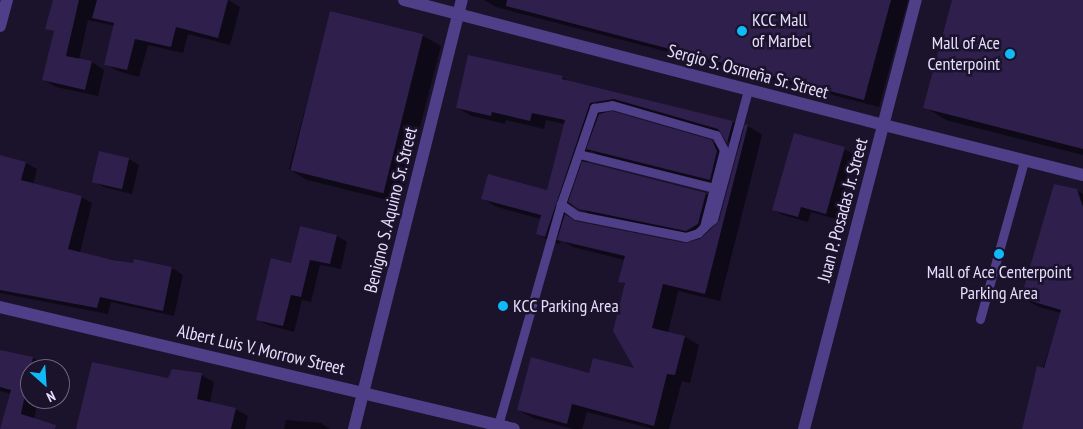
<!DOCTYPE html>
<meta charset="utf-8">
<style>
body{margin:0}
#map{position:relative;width:1083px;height:429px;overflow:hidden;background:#1b122b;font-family:"PT Sans Narrow",sans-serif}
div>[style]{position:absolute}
.shadow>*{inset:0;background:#0007}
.building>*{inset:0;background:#2f1f4c;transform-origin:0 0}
.service>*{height:9px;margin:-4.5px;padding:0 4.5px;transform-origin:4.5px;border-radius:4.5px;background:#4e3f88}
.minor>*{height:12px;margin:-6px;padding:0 6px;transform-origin:6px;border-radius:6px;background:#4e3f88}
.tertiary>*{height:12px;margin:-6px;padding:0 6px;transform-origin:6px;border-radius:6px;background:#4e3f88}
.dots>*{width:14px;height:14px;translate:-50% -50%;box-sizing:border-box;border:2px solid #1b122b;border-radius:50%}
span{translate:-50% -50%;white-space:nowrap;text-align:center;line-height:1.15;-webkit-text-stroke:5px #1b122b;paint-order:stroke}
.poi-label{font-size:18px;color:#e7defe}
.left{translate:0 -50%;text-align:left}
.right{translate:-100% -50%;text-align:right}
.street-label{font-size:18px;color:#e7defe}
.north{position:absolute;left:20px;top:359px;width:50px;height:50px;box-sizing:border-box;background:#1b122b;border:1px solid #6d647f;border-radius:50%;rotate:154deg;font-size:14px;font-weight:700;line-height:20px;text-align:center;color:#e7defe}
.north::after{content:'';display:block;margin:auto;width:18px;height:22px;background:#10b9f7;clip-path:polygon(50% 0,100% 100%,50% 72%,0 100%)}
</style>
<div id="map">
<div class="shadow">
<div style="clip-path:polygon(54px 0,228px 0,240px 7px,230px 45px,188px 34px,183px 53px,148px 45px,139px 77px,118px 71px,106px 64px,115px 26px,88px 20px,79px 60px,92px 62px,104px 70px,98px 96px,56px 87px,44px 80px,55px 32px,47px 28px)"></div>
<div style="clip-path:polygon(484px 0,908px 0,879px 107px,496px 7px)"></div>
<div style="clip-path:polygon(953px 0,1083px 0,1083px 155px,946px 120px,925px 107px)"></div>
<div style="clip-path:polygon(331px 13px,423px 36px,441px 46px,400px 203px,307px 180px,289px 169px)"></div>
<div style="clip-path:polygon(evenodd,562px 77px,570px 82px,733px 122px,745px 130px,748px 126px,762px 135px,720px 301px,678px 291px,668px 333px,685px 337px,699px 345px,690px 383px,682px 381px,669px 429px,653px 429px,587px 412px,582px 429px,573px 429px,533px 418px,518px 410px,590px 374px,636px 370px,626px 285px,620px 281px,625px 260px,573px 247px,561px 240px,560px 244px,552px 242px,537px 234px,541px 219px,497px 207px,482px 198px,548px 192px,565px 124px,546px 120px,544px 129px,506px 120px,505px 124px,472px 116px,457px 108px,562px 77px,629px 107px,722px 134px,728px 142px,740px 149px,720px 221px,714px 227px,721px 202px,706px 194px,587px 164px,591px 151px,602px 157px,724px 188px,726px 150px,711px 141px,604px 114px,605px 111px,629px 107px,562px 77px,573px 204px,595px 217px,704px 239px,685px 244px,577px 223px,569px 218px,573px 204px)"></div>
<div style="clip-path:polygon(844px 149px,855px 155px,836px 219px,811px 212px,808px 222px,783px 215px,773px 209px)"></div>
<div style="clip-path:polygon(0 157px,26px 163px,37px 169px,33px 185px,81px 197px,92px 203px,80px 253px,134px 264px,135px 260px,172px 268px,183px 275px,174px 316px,111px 302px,108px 314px,0 293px)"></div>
<div style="clip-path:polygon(129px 159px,139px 165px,132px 194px,104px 187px,94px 181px)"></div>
<div style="clip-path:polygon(1076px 190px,1083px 194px,1083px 429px,1023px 429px,1061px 313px,1039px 307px,1022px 298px)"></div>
<div style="clip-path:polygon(301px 228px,337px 236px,347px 242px,341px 269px,320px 265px,311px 302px,302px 300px,294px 332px,268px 325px,257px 319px,292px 264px)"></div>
<div style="clip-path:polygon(0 351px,33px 358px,45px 365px,44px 369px,30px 369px,30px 399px,38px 399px,34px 420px,41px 429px,0 429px,12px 394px,0 391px)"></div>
<div style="clip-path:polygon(201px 375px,214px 382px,210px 403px,235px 409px,248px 416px,245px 429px,81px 429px,168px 380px)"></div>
<div style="clip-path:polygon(286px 420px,321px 423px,330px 429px,284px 429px)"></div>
</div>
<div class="building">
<div style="clip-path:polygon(53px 0,79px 0,66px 56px,92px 61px,85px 90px,42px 80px,54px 31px,45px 29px)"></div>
<div style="clip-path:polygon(97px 0,228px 0,218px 38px,176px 27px,171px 47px,135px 39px,127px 70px,104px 65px,114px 23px,92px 18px)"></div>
<div style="clip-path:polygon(507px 0,891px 0,864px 100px,506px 6px)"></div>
<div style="clip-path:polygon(952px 0,1083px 0,1083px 149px,923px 108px)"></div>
<div style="left:330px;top:11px;width:96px;height:164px;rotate:14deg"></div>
<div style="clip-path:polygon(468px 55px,563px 76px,562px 79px,733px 121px,727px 143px,718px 129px,614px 99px,590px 103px,545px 237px,536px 234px,541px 215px,481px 199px,488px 174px,547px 190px,565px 120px,532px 113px,530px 121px,492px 112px,491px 116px,456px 108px)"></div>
<div style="clip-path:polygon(612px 111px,712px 140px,717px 151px,710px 180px,586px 149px,599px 114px)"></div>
<div style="clip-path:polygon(745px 124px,748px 125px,705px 294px,663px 284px,652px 328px,685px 336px,675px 375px,667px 374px,654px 426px,572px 404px,567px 424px,517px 410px,531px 357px,589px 373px,593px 358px,634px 368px,613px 331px,625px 283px,618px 282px,625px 256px,557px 240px,565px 214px,575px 221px,685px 243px,700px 239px,719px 221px)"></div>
<div style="clip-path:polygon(794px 133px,845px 147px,826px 214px,801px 207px,798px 217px,772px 210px)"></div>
<div style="left:99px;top:151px;width:31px;height:32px;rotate:13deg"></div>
<div style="clip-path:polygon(0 155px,26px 162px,21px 180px,82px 196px,68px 249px,113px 260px,133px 263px,134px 259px,172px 267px,163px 311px,100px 297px,97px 308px,0 290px)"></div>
<div style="clip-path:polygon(582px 161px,706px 193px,698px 224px,686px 231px,579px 209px,568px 202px)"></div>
<div style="clip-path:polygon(1054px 184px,1077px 189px,1083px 207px,1083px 429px,1022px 429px,1037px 366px,1044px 368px,1061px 310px,1021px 298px)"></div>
<div style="clip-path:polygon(300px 226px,337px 235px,330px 264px,310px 260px,301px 297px,291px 295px,283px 326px,256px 320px,271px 258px,291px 263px)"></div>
<div style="clip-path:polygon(0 350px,33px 357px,21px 414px,56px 425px,55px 429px,0 429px,11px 390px,0 387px)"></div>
<div style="clip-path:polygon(92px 362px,168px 378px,172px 369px,202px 373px,197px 399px,236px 408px,231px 429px,76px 429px)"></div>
</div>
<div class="service">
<div style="left:579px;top:154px;width:139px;rotate:14.1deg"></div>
<div style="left:704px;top:227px;width:12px;rotate:-42deg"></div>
<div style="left:713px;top:219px;width:134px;rotate:-74.8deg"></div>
<div style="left:980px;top:319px;width:164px;rotate:-74.4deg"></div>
<div style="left:498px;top:425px;width:230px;rotate:-74.1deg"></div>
<div style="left:561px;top:204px;width:102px;rotate:-71deg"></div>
<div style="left:594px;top:108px;width:18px;rotate:-9deg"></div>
<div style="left:612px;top:105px;width:108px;rotate:16.1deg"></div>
<div style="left:716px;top:135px;width:17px;rotate:62deg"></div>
<div style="left:724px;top:150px;width:80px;rotate:104.6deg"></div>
<div style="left:704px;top:227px;width:8px;rotate:135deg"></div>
<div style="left:698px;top:233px;width:13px;rotate:162deg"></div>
<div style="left:686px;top:237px;width:112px;rotate:-168.7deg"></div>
<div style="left:576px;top:215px;width:19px;rotate:-144deg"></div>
</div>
<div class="minor">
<div style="left:354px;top:429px;width:442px;rotate:-75.9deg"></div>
</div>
<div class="tertiary">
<div style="left:404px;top:0;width:480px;rotate:14.6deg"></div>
<div style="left:868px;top:121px;width:222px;rotate:14.1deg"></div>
<div style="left:0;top:26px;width:27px;rotate:-75deg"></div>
<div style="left:0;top:307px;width:528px;rotate:13.35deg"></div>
<div style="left:804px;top:429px;width:443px;rotate:-75.4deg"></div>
</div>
<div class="dots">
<div style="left:742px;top:31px;background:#10b9f7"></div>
<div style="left:1010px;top:54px;background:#10b9f7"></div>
<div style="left:999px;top:254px;background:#10b9f7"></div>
<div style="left:503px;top:306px;background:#10b9f7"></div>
</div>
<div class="poi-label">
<span class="left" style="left:752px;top:31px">KCC Mall<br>of Marbel</span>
<span class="right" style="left:1000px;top:54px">Mall of Ace<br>Centerpoint</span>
<span style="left:999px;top:283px">Mall of Ace Centerpoint<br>Parking Area</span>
<span class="left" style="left:513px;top:306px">KCC Parking Area</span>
</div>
<div class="street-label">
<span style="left:748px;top:72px;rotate:15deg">Sergio S. Osmeña Sr. Street</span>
<span style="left:391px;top:210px;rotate:-76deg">Benigno S. Aquino Sr. Street</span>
<span style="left:843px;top:210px;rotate:-75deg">Juan P. Posadas Jr. Street</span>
<span style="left:261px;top:350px;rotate:13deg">Albert Luis V. Morrow Street</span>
</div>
<div class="north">N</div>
</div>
